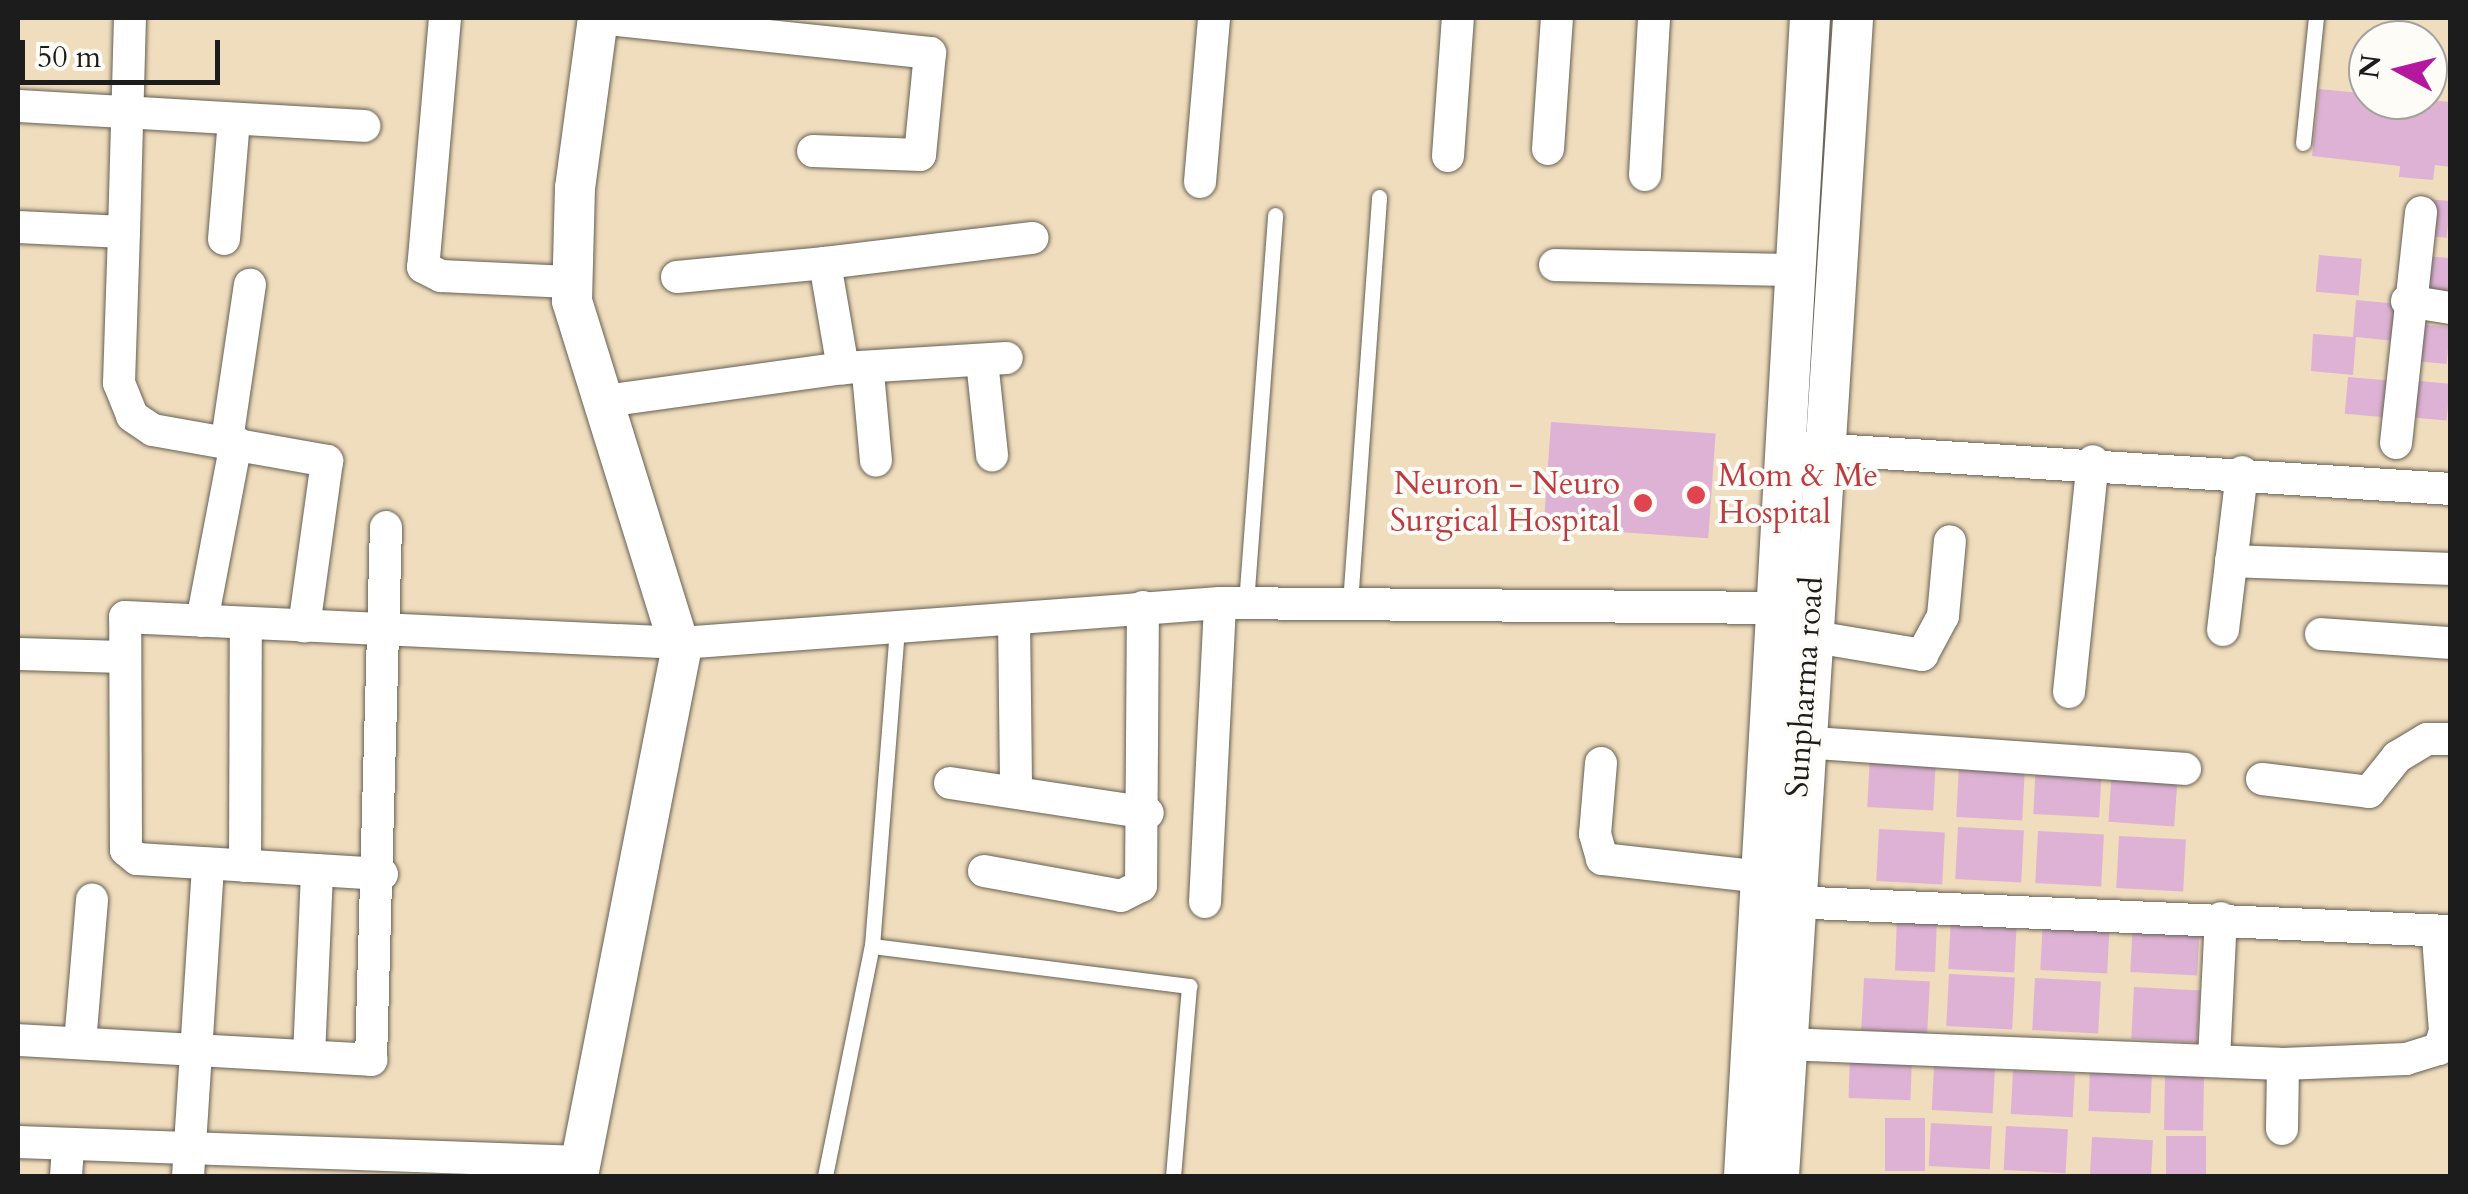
<!DOCTYPE html>
<style>
body{margin:0}
#map{position:relative;width:2468px;height:1194px;overflow:hidden;background:#f0ddbd;font-family:Cardo,serif}
div>[style]{position:absolute}
.building>*{inset:0;background:#ddb2d4;transform-origin:0 0}
.roads{filter:drop-shadow(0 0 2px #666054) drop-shadow(0 0 2px #666054)}
.service>*{height:15px;margin:-7.5px;padding:0 7.5px;transform-origin:7.5px;border-radius:7.5px;background:#fff}
.minor>*{height:32px;margin:-16px;padding:0 16px;transform-origin:16px;border-radius:16px;background:#fff}
.tertiary>*{height:40px;margin:-20px;padding:0 20px;transform-origin:20px;border-radius:20px;background:#fff}
.dots>*{width:28px;height:28px;translate:-50% -50%;box-sizing:border-box;border:5px solid #fdfcf7;border-radius:50%}
span{translate:-50% -50%;white-space:nowrap;text-align:center;line-height:1.15;-webkit-text-stroke:8px #fdfcf7;paint-order:stroke}
.health-label{font-size:32px;color:#be3a42}
.left{translate:0 -50%;text-align:left}
.right{translate:-100% -50%;text-align:right}
.street-label{font-size:32px;color:#1c1c1c}
.frame{position:absolute;inset:0;border:20px solid #1c1c1c;pointer-events:none}
.north{position:absolute;left:2348px;top:20px;width:100px;height:100px;box-sizing:border-box;background:#fdfcf7;border:2px solid #a3a29f;border-radius:50%;rotate:277deg;font-size:28px;font-weight:700;line-height:40px;text-align:center;color:#1c1c1c}
.north::after{content:'';display:block;margin:auto;width:35px;height:45px;background:#b5179e;clip-path:polygon(50% 0,100% 100%,50% 72%,0 100%)}
.scale{position:absolute;left:20px;top:40px;width:200px;height:45px;box-sizing:border-box;border:5px solid #1c1c1c;border-top:0;padding-left:12px;font-size:30px;line-height:35px;white-space:nowrap;color:#1c1c1c;-webkit-text-stroke:8px #fdfcf7;paint-order:stroke}
</style>
<div id="map">
<div class="building">
<div style="clip-path:polygon(2319px 89px,2450px 102px,2450px 167px,2435px 165px,2433px 180px,2399px 177px,2400px 166px,2312px 156px)"></div>
<div style="left:2427px;top:199px;width:23px;height:37px;rotate:5deg"></div>
<div style="left:2319px;top:255px;width:43px;height:37px;rotate:5deg"></div>
<div style="left:2422px;top:256px;width:28px;height:37px;rotate:4deg"></div>
<div style="clip-path:polygon(2356px 300px,2399px 304px,2395px 341px,2356px 337px,2353px 375px,2311px 371px,2313px 334px,2353px 337px)"></div>
<div style="left:2415px;top:324px;width:35px;height:37px;rotate:5deg"></div>
<div style="left:2348px;top:377px;width:43px;height:37px;rotate:5deg"></div>
<div style="left:2408px;top:380px;width:42px;height:37px;rotate:5deg"></div>
<div style="left:1551px;top:422px;width:165px;height:105px;rotate:4deg"></div>
<div style="left:1870px;top:755px;width:66px;height:52px;rotate:3deg"></div>
<div style="left:2036px;top:762px;width:66px;height:52px;rotate:3deg"></div>
<div style="left:1959px;top:765px;width:66px;height:52px;rotate:3deg"></div>
<div style="left:2112px;top:770px;width:66px;height:52px;rotate:4deg"></div>
<div style="left:1958px;top:827px;width:66px;height:52px;rotate:3deg"></div>
<div style="left:1879px;top:829px;width:66px;height:52px;rotate:3deg"></div>
<div style="left:2038px;top:831px;width:66px;height:52px;rotate:3deg"></div>
<div style="left:2119px;top:836px;width:67px;height:52px;rotate:3deg"></div>
<div style="left:1937px;top:916px;width:56px;height:40px;rotate:92deg"></div>
<div style="left:1951px;top:917px;width:66px;height:52px;rotate:3deg"></div>
<div style="left:2043px;top:918px;width:67px;height:52px;rotate:3deg"></div>
<div style="left:2133px;top:920px;width:67px;height:52px;rotate:3deg"></div>
<div style="left:1949px;top:974px;width:66px;height:52px;rotate:3deg"></div>
<div style="left:1864px;top:978px;width:66px;height:52px;rotate:3deg"></div>
<div style="left:2035px;top:978px;width:66px;height:52px;rotate:3deg"></div>
<div style="left:2134px;top:987px;width:66px;height:52px;rotate:3deg"></div>
<div style="left:1850px;top:1055px;width:62px;height:43px;rotate:2deg"></div>
<div style="left:1934px;top:1066px;width:61px;height:44px;rotate:3deg"></div>
<div style="left:2090px;top:1068px;width:62px;height:43px;rotate:2deg"></div>
<div style="left:2013px;top:1071px;width:62px;height:43px;rotate:3deg"></div>
<div style="left:2165px;top:1076px;width:39px;height:54px;rotate:1deg"></div>
<div style="left:1885px;top:1118px;width:40px;height:53px"></div>
<div style="left:1931px;top:1123px;width:61px;height:43px;rotate:3deg"></div>
<div style="left:2006px;top:1126px;width:62px;height:44px;rotate:3deg"></div>
<div style="left:2166px;top:1136px;width:40px;height:40px"></div>
<div style="left:2092px;top:1137px;width:61px;height:39px;rotate:3deg"></div>
</div>
<div class="roads">
<div class="service">
<div style="left:2303px;top:143px;width:126px;rotate:-84.1deg"></div>
<div style="left:1246px;top:603px;width:389px;rotate:-85.7deg"></div>
<div style="left:1350px;top:603px;width:407px;rotate:-85.9deg"></div>
<div style="left:872px;top:946px;width:320px;rotate:7.2deg"></div>
<div style="left:1189px;top:986px;width:191px;rotate:94.8deg"></div>
<div style="left:825px;top:1176px;width:235px;rotate:-78.5deg"></div>
<div style="left:872px;top:946px;width:321px;rotate:-85.5deg"></div>
</div>
<div class="minor">
<div style="left:445px;top:18px;width:250px;rotate:95deg"></div>
<div style="left:423px;top:267px;width:20px;rotate:27deg"></div>
<div style="left:441px;top:276px;width:128px;rotate:2.7deg"></div>
<div style="left:598px;top:18px;width:334px;rotate:6deg"></div>
<div style="left:930px;top:53px;width:102px;rotate:95.6deg"></div>
<div style="left:920px;top:155px;width:107px;rotate:-177.9deg"></div>
<div style="left:18px;top:106px;width:347px;rotate:3.3deg"></div>
<div style="left:1548px;top:149px;width:131px;rotate:-86.1deg"></div>
<div style="left:1448px;top:156px;width:138px;rotate:-85.9deg"></div>
<div style="left:1645px;top:175px;width:157px;rotate:-86.7deg"></div>
<div style="left:1200px;top:182px;width:165px;rotate:-85.1deg"></div>
<div style="left:18px;top:227px;width:106px;rotate:2.7deg"></div>
<div style="left:124px;top:232px;width:214px;rotate:-88.4deg"></div>
<div style="left:124px;top:232px;width:151px;rotate:91.9deg"></div>
<div style="left:119px;top:383px;width:35px;rotate:68deg"></div>
<div style="left:132px;top:416px;width:25px;rotate:34deg"></div>
<div style="left:153px;top:430px;width:177px;rotate:10.1deg"></div>
<div style="left:327px;top:461px;width:167px;rotate:97.9deg"></div>
<div style="left:224px;top:239px;width:118px;rotate:-85.2deg"></div>
<div style="left:825px;top:263px;width:209px;rotate:-6.9deg"></div>
<div style="left:1555px;top:265px;width:241px;rotate:1.2deg"></div>
<div style="left:677px;top:277px;width:149px;rotate:-5.4deg"></div>
<div style="left:825px;top:263px;width:107px;rotate:80.3deg"></div>
<div style="left:843px;top:368px;width:164px;rotate:-3.5deg"></div>
<div style="left:2407px;top:301px;width:44px;rotate:9.2deg"></div>
<div style="left:982px;top:361px;width:95px;rotate:83.9deg"></div>
<div style="left:868px;top:373px;width:88px;rotate:84.8deg"></div>
<div style="left:606px;top:401px;width:239px;rotate:-7.9deg"></div>
<div style="left:227px;top:440px;width:157px;rotate:-81.6deg"></div>
<div style="left:2396px;top:443px;width:232px;rotate:-83.8deg"></div>
<div style="left:1801px;top:448px;width:650px;rotate:3.61deg"></div>
<div style="left:2231px;top:561px;width:219px;rotate:2.1deg"></div>
<div style="left:1014px;top:619px;width:173px;rotate:89.3deg"></div>
<div style="left:202px;top:621px;width:182px;rotate:-79.2deg"></div>
<div style="left:2223px;top:630px;width:159px;rotate:-83.1deg"></div>
<div style="left:2321px;top:634px;width:129px;rotate:4deg"></div>
<div style="left:1809px;top:636px;width:115px;rotate:9.5deg"></div>
<div style="left:1922px;top:655px;width:44px;rotate:-61.7deg"></div>
<div style="left:1943px;top:616px;width:75px;rotate:-84.7deg"></div>
<div style="left:18px;top:654px;width:106px;rotate:1.6deg"></div>
<div style="left:2069px;top:692px;width:232px;rotate:-84.1deg"></div>
<div style="left:1801px;top:742px;width:385px;rotate:4deg"></div>
<div style="left:1601px;top:763px;width:71px;rotate:94.8deg"></div>
<div style="left:1595px;top:834px;width:26px;rotate:74deg"></div>
<div style="left:1602px;top:859px;width:161px;rotate:6.4deg"></div>
<div style="left:2262px;top:779px;width:108px;rotate:6.9deg"></div>
<div style="left:2369px;top:792px;width:45px;rotate:-51.3deg"></div>
<div style="left:2397px;top:757px;width:35px;rotate:-31deg"></div>
<div style="left:2427px;top:739px;width:23px"></div>
<div style="left:950px;top:783px;width:200px;rotate:8.6deg"></div>
<div style="left:245px;top:866px;width:243px;rotate:-89.8deg"></div>
<div style="left:984px;top:871px;width:139px;rotate:10.3deg"></div>
<div style="left:1121px;top:896px;width:22px;rotate:-27deg"></div>
<div style="left:1141px;top:886px;width:279px;rotate:-89.6deg"></div>
<div style="left:382px;top:874px;width:245px;rotate:-176.5deg"></div>
<div style="left:137px;top:859px;width:14px;rotate:-141deg"></div>
<div style="left:126px;top:850px;width:233px;rotate:-90.2deg"></div>
<div style="left:125px;top:617px;width:557px;rotate:2.68deg"></div>
<div style="left:681px;top:643px;width:540px;rotate:-4.24deg"></div>
<div style="left:1220px;top:603px;width:559px;rotate:0.51deg"></div>
<div style="left:1205px;top:902px;width:299px;rotate:-87.1deg"></div>
<div style="left:1790px;top:902px;width:661px;rotate:2.52deg"></div>
<div style="left:18px;top:1040px;width:354px;rotate:3.2deg"></div>
<div style="left:371px;top:1060px;width:533px;rotate:-88.39deg"></div>
<div style="left:80px;top:1043px;width:144px;rotate:-85.2deg"></div>
<div style="left:1785px;top:1044px;width:498px;rotate:2.3deg"></div>
<div style="left:2283px;top:1064px;width:123px;rotate:-2.3deg"></div>
<div style="left:2406px;top:1059px;width:34px;rotate:-17deg"></div>
<div style="left:2439px;top:1049px;width:18px;rotate:-71deg"></div>
<div style="left:2445px;top:1032px;width:96px;rotate:-94.2deg"></div>
<div style="left:309px;top:1056px;width:186px;rotate:-87.5deg"></div>
<div style="left:2214px;top:1059px;width:141px;rotate:-87.2deg"></div>
<div style="left:2282px;top:1129px;width:65px;rotate:-89.1deg"></div>
<div style="left:18px;top:1142px;width:564px;rotate:2.03deg"></div>
<div style="left:66px;top:1176px;width:32px;rotate:-86deg"></div>
<div style="left:188px;top:1176px;width:313px;rotate:-86.3deg"></div>
</div>
<div class="tertiary">
<div style="left:578px;top:1176px;width:535px;rotate:-78.9deg"></div>
<div style="left:681px;top:651px;width:367px;rotate:-107.3deg"></div>
<div style="left:572px;top:301px;width:113px;rotate:-88.5deg"></div>
<div style="left:575px;top:188px;width:172px;rotate:-82.3deg"></div>
<div style="left:1744px;top:1176px;width:1160px;rotate:-86.74deg"></div>
<div style="left:1779px;top:1176px;width:1160px;rotate:-86.34deg"></div>
</div>
</div>
<div class="dots">
<div style="left:1696px;top:495px;background:#e0444e"></div>
<div style="left:1643px;top:503px;background:#e0444e"></div>
</div>
<div class="health-label">
<span class="left" style="left:1718px;top:495px">Mom &amp; Me<br>Hospital</span>
<span class="right" style="left:1620px;top:503px">Neuron - Neuro<br>Surgical Hospital</span>
</div>
<div class="street-label">
<span style="left:1805px;top:687px;rotate:-86deg">Sunpharma road</span>
</div>
<div class="frame"></div>
<div class="north">N</div>
<div class="scale">50 m</div>
</div>
